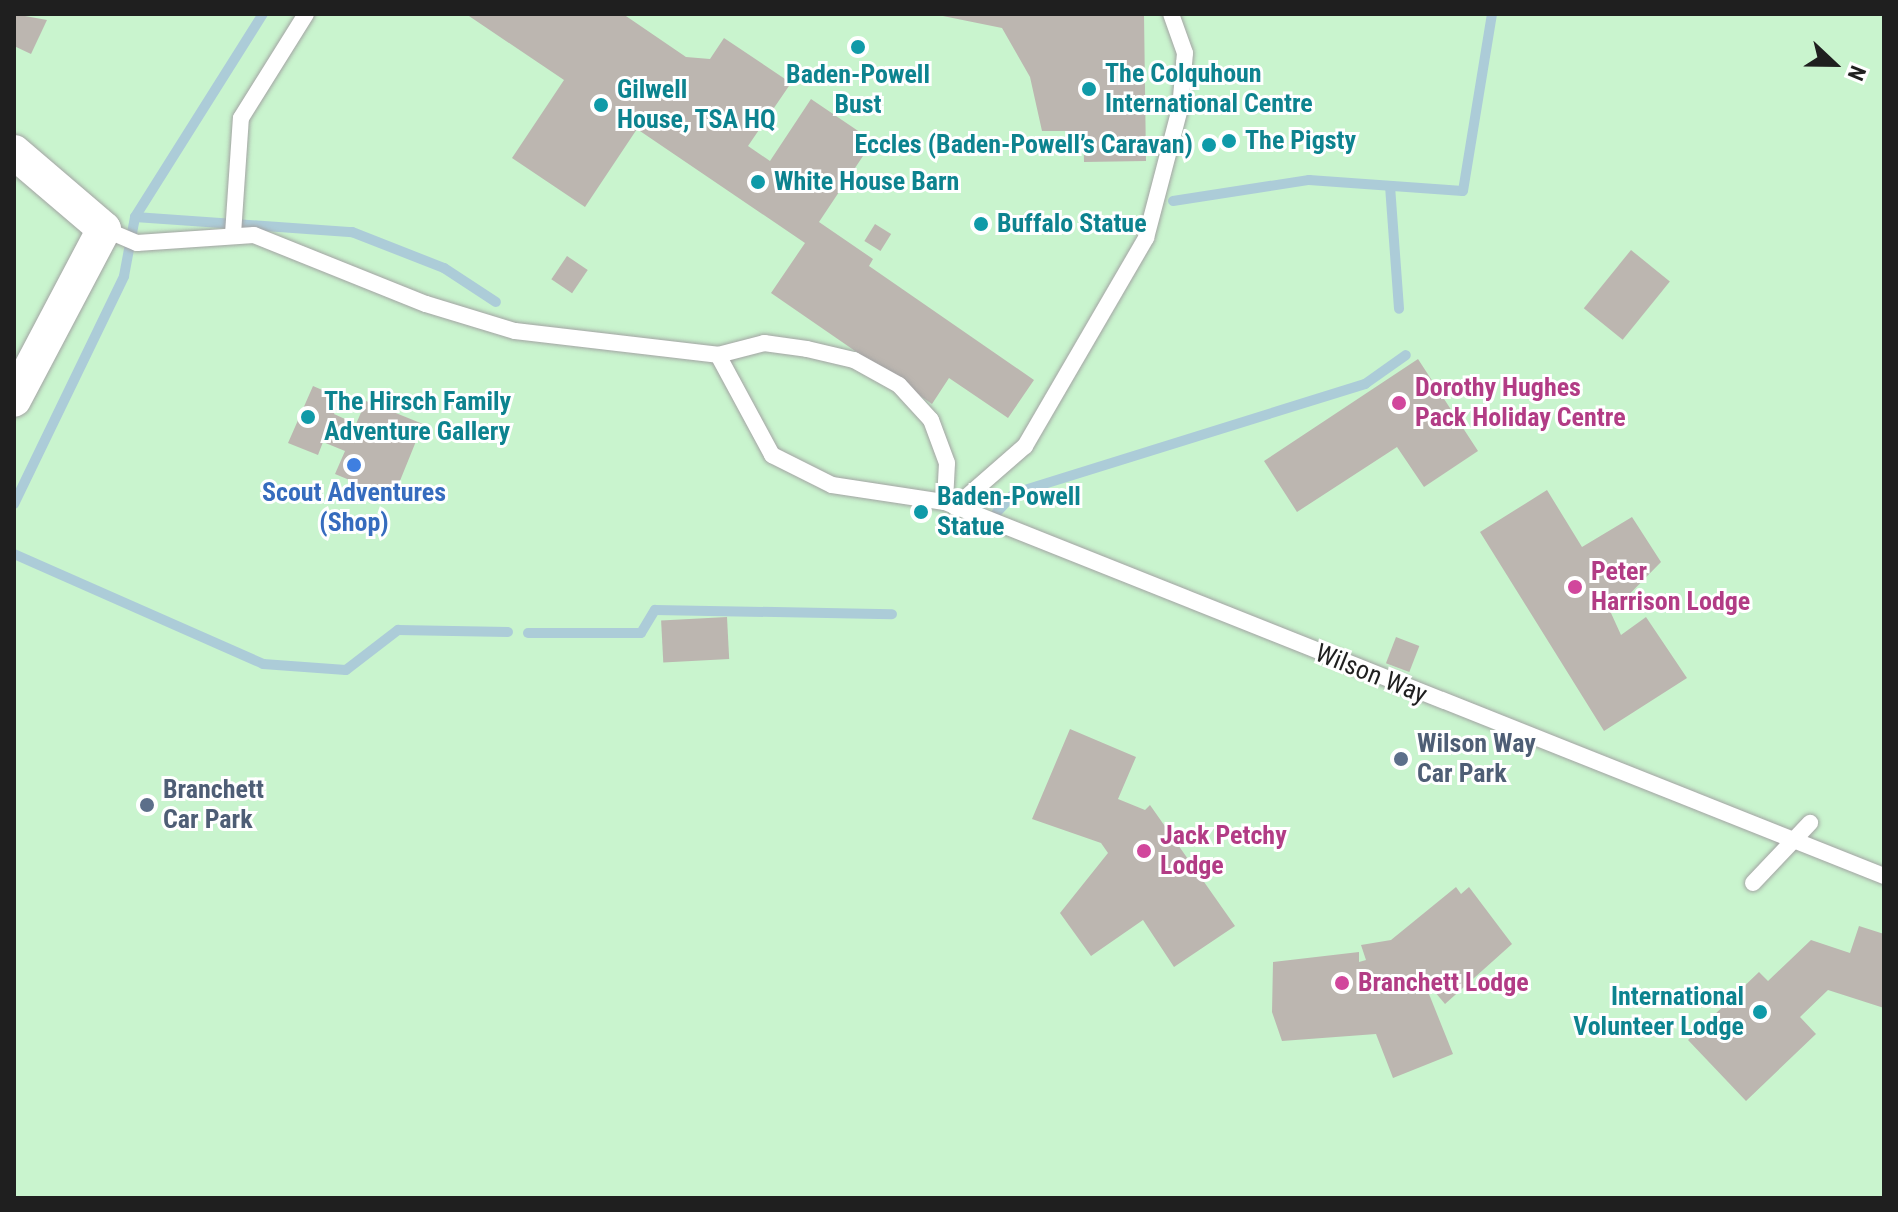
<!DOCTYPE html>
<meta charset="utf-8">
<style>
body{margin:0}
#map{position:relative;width:1898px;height:1212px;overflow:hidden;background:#efede7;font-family:"Roboto Condensed",sans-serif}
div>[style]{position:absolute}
.park>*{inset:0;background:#c9f4ce;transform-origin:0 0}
.stream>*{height:10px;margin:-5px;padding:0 5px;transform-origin:5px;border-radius:5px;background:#acccd8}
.building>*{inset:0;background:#bcb6b0;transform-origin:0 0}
.roads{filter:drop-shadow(0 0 2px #a3a3a3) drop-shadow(0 0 2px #a3a3a3)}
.lane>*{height:16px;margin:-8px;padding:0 8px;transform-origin:8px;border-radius:8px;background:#fff}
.street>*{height:34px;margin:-17px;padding:0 17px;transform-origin:17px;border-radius:17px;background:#fff}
.dots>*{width:22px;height:22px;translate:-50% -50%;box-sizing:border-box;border:4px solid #fff;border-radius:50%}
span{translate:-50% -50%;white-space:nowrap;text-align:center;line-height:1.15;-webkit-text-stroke:6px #fff;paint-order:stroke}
.culture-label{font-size:26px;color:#0d838f;font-weight:700}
.left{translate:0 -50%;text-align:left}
.right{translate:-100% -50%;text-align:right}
.hotel-label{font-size:26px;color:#b23c85;font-weight:700}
.shop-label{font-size:26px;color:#366cbe;font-weight:700}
.street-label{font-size:26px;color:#1f1f1f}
.service-label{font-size:26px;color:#4e5e75;font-weight:700}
.frame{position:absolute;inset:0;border:16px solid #1f1f1f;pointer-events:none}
.north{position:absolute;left:1794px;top:24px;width:80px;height:80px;-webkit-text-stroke:6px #fff;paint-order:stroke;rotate:112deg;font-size:22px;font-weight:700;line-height:32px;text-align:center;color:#1f1f1f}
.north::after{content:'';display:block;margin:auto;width:28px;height:36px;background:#1f1f1f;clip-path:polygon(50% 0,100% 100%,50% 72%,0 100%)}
</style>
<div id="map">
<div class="park">
<div style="left:14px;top:14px;width:1870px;height:1184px"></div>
</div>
<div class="stream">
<div style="left:1390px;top:186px;width:123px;rotate:85.8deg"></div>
<div style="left:1173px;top:201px;width:138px;rotate:-8.8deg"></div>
<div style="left:1309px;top:180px;width:154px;rotate:4.1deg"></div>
<div style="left:1463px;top:191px;width:179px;rotate:-80.7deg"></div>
<div style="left:135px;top:217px;width:218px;rotate:4deg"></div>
<div style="left:352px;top:232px;width:99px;rotate:21.4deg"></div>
<div style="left:444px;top:268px;width:62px;rotate:33.2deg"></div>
<div style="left:14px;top:504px;width:253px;rotate:-64.2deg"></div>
<div style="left:124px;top:276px;width:60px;rotate:-79.4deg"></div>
<div style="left:135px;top:217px;width:240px;rotate:-57.8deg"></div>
<div style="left:997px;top:512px;width:26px;rotate:-47deg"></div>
<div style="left:1015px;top:493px;width:367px;rotate:-17.3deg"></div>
<div style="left:1365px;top:384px;width:50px;rotate:-35.3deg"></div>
<div style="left:14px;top:554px;width:272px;rotate:23.8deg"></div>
<div style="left:263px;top:664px;width:83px;rotate:4.1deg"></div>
<div style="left:346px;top:670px;width:66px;rotate:-37.6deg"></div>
<div style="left:398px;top:630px;width:110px;rotate:1deg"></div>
<div style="left:528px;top:633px;width:113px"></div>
<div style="left:641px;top:633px;width:27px;rotate:-59deg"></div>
<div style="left:655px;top:610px;width:237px;rotate:1deg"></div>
</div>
<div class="building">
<div style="clip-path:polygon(14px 14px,47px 20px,31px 54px,14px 46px)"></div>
<div style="clip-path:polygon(466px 14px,623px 14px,686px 57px,710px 59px,724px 38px,791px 83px,748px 146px,770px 161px,811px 99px,873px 141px,819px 222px,873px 259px,869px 266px,1034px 380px,1008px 418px,949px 378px,932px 404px,771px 293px,805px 243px,637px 129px,585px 207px,512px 158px,564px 80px)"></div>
<div style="clip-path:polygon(933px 14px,1144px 14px,1146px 161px,1084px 162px,1083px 131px,1042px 131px,1030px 77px,1002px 28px)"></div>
<div style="left:1225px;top:133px;width:14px;height:9px;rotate:34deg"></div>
<div style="left:1212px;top:137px;width:14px;height:9px;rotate:78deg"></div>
<div style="left:875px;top:224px;width:19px;height:20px;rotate:32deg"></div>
<div style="left:1631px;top:250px;width:50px;height:75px;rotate:39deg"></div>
<div style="left:567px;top:256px;width:25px;height:28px;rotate:34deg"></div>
<div style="clip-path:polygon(1418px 359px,1478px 451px,1424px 487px,1397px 447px,1297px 512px,1264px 461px)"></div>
<div style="clip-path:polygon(313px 386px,341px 398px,334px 414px,356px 424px,366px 401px,423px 424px,393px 498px,335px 474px,345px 451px,323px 442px,318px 455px,288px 443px)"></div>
<div style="clip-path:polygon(1547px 490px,1582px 547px,1632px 517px,1661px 562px,1611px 613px,1621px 635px,1646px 617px,1687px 678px,1604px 731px,1480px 532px)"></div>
<div style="left:727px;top:617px;width:42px;height:66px;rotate:87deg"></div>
<div style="left:1396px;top:637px;width:25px;height:28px;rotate:21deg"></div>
<div style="clip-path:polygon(1070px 729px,1136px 757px,1118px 799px,1145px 810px,1150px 805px,1235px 926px,1174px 967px,1143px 920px,1091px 956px,1060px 913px,1108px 853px,1101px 843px,1032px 819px)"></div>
<div style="clip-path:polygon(1456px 887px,1461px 894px,1469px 887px,1512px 944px,1445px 1004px,1419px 973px,1412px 977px,1419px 992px,1427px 989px,1453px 1054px,1393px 1078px,1376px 1034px,1282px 1041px,1272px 1012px,1273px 962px,1359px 952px,1359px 962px,1366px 960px,1361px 945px,1391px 940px)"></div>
<div style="clip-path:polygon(1859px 926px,1884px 934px,1884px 1008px,1828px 990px,1800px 1017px,1816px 1034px,1746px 1101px,1688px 1040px,1759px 972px,1768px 981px,1811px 940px,1850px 953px)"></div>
</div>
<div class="roads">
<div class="lane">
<div style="left:104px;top:229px;width:36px;rotate:23deg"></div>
<div style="left:137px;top:243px;width:117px;rotate:-3.9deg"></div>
<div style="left:254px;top:235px;width:185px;rotate:21.9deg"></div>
<div style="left:426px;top:304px;width:93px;rotate:16.9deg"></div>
<div style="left:515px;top:331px;width:204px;rotate:6.7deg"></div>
<div style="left:718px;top:355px;width:114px;rotate:61.6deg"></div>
<div style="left:772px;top:455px;width:67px;rotate:26.6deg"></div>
<div style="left:832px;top:485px;width:114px;rotate:8.6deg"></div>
<div style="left:945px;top:502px;width:1011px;rotate:21.72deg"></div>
<div style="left:233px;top:234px;width:116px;rotate:-86.1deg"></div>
<div style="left:241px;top:118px;width:123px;rotate:-58deg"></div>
<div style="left:718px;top:355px;width:48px;rotate:-14.6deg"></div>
<div style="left:764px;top:343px;width:43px;rotate:7.9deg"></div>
<div style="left:807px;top:349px;width:48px;rotate:13.2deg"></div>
<div style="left:854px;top:360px;width:51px;rotate:29.1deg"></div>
<div style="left:899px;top:385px;width:47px;rotate:47.6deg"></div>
<div style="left:931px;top:420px;width:46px;rotate:69.6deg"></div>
<div style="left:947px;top:463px;width:39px;rotate:93deg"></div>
<div style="left:955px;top:507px;width:93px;rotate:-41.1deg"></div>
<div style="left:1025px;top:446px;width:241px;rotate:-59.8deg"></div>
<div style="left:1146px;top:238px;width:134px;rotate:-75.3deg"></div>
<div style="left:1180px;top:108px;width:55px;rotate:-84.8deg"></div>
<div style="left:1185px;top:53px;width:41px;rotate:-109.7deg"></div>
<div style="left:1753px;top:883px;width:83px;rotate:-46.5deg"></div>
</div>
<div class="street">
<div style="left:14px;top:152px;width:118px;rotate:40.5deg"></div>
<div style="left:104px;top:229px;width:193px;rotate:117.8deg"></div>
</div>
</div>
<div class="dots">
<div style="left:858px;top:47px;background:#0f9aa8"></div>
<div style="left:1089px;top:89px;background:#0f9aa8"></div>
<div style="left:601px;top:105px;background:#0f9aa8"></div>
<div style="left:1229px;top:141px;background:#0f9aa8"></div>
<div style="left:1209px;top:145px;background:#0f9aa8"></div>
<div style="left:758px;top:182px;background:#0f9aa8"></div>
<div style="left:981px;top:224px;background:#0f9aa8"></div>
<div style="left:1399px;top:403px;background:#d1479c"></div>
<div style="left:308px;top:417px;background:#0f9aa8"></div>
<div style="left:354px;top:465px;background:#3f7fe0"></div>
<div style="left:921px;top:512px;background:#0f9aa8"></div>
<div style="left:1575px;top:587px;background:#d1479c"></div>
<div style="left:1401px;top:759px;background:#5c6f8a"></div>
<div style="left:147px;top:805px;background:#5c6f8a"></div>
<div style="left:1144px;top:851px;background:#d1479c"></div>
<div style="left:1342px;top:983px;background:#d1479c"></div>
<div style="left:1760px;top:1012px;background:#0f9aa8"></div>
</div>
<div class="culture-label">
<span class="left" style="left:1105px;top:89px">The Colquhoun<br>International Centre</span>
<span style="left:858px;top:90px">Baden-Powell<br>Bust</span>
<span class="left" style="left:617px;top:105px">Gilwell<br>House, TSA HQ</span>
<span class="left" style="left:1245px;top:141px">The Pigsty</span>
<span class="right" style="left:1193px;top:145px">Eccles (Baden-Powell’s Caravan)</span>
<span class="left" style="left:774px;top:182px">White House Barn</span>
<span class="left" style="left:997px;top:224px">Buffalo Statue</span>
<span class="left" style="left:324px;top:417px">The Hirsch Family<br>Adventure Gallery</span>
<span class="left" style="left:937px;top:512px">Baden-Powell<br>Statue</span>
<span class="right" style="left:1744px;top:1012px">International<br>Volunteer Lodge</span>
</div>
<div class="hotel-label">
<span class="left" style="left:1415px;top:403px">Dorothy Hughes<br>Pack Holiday Centre</span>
<span class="left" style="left:1591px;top:587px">Peter<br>Harrison Lodge</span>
<span class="left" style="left:1160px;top:851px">Jack Petchy<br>Lodge</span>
<span class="left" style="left:1358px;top:983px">Branchett Lodge</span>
</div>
<div class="shop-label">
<span style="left:354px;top:508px">Scout Adventures<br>(Shop)</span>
</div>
<div class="street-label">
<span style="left:1371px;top:674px;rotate:22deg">Wilson Way</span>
</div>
<div class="service-label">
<span class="left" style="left:1417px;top:759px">Wilson Way<br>Car Park</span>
<span class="left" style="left:163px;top:805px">Branchett<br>Car Park</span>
</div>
<div class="frame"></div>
<div class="north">N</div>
</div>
